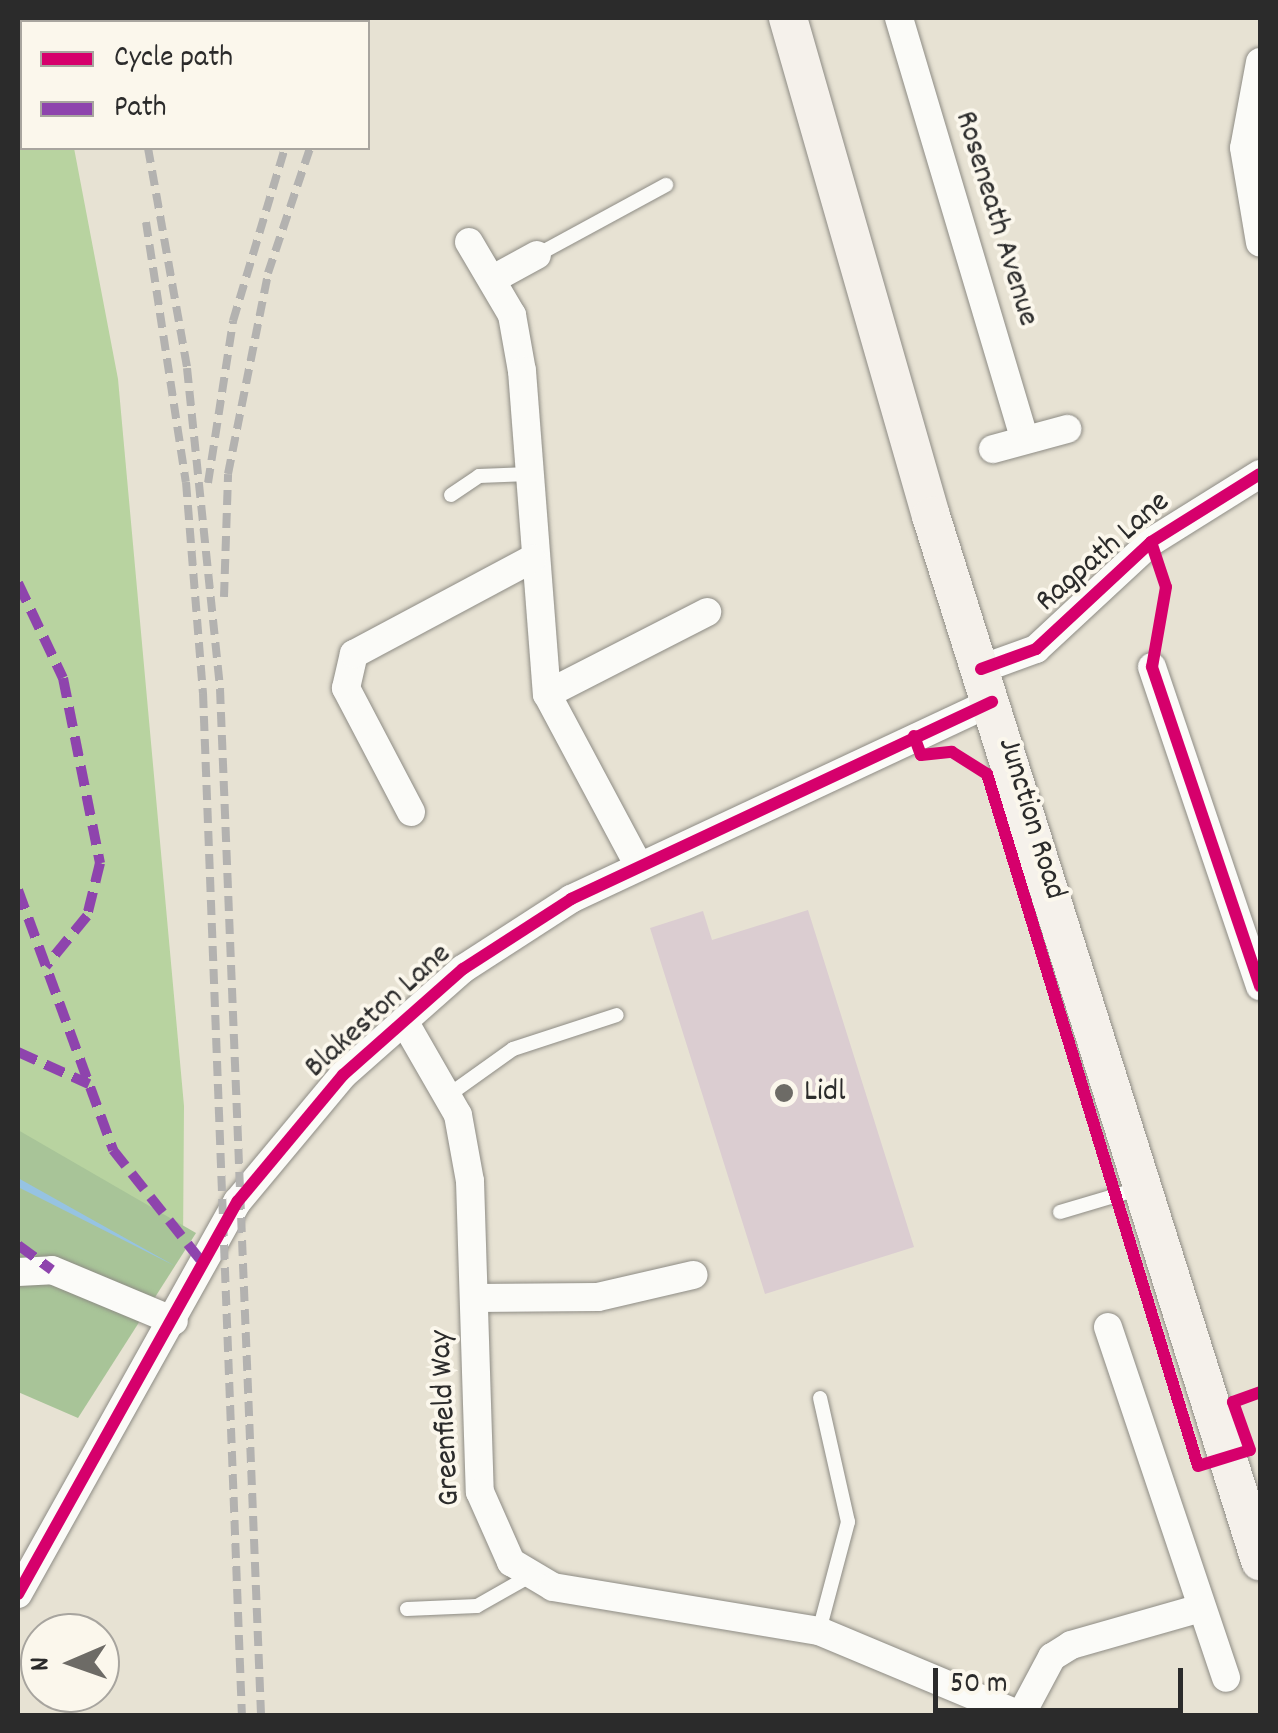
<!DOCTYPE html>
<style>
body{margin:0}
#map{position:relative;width:1278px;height:1733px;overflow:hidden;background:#e7e2d3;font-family:Dekko,sans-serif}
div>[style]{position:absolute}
.green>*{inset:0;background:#b8d3a0}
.forest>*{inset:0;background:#a8c498}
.water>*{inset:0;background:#96c3e2}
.building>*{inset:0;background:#dbcdd1}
.roads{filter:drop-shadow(0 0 2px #8e8c85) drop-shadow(0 0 2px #8e8c85)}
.service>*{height:14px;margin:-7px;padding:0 7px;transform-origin:7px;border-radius:7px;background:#fbfbf8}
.minor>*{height:28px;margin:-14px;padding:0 14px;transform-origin:14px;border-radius:14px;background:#fbfbf8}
.secondary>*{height:38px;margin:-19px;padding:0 19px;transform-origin:19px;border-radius:19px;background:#f5f1eb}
.rail>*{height:8px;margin-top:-4px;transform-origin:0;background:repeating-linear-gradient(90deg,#b3b2b0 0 15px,transparent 0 23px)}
.quiet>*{height:10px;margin-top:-5px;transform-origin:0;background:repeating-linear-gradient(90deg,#8e44ad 0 20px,transparent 0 30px)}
.cycleway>*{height:12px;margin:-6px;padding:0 6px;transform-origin:6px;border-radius:6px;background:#d6006c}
.dots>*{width:28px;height:28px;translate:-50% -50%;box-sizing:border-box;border:5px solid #fbf7ec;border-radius:50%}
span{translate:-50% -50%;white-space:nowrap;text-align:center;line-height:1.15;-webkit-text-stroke:8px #fbf7ec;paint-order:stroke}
.street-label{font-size:32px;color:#2b2b2b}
.poi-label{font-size:32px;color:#2b2b2b}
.left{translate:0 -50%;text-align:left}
.frame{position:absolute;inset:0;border:20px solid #2b2b2b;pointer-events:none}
.legend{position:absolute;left:20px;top:20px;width:350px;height:130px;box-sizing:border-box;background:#fbf7ec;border:2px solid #a8a59f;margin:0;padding:12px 18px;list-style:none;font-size:30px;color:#2b2b2b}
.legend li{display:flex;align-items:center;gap:20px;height:50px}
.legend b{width:50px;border:2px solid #a8a59f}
.north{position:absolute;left:20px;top:1613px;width:100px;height:100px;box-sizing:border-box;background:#fbf7ec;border:2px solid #a8a59f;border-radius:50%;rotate:268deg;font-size:28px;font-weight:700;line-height:40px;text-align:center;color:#2b2b2b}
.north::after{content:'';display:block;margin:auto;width:35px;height:45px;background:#6d6b66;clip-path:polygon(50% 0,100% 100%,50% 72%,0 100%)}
.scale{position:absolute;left:933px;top:1668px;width:250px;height:45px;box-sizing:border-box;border:5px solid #2b2b2b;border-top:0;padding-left:12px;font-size:30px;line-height:35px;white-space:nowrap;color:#2b2b2b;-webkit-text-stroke:8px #fbf7ec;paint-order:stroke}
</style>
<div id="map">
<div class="green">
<div style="clip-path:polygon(18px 18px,49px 22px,22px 22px,22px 148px,74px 148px,118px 379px,184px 1106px,183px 1246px,18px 1164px)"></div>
</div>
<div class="forest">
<div style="clip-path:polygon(18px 1130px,196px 1233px,78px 1418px,18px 1392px)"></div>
</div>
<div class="water">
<div style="clip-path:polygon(18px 1178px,175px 1266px,18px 1187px)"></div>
</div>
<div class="building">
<div style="clip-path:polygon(808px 910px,914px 1247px,765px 1294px,650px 928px,703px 911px,712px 940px)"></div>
</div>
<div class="roads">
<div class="service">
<div style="left:537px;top:255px;width:147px;rotate:-28.5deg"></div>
<div style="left:451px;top:495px;width:34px;rotate:-34deg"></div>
<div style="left:479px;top:476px;width:50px;rotate:-2.3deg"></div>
<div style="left:450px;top:1094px;width:77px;rotate:-35.5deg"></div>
<div style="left:513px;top:1049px;width:109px;rotate:-18.1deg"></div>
<div style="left:1060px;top:1212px;width:84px;rotate:-16.5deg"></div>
<div style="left:407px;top:1609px;width:70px;rotate:-2.5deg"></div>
<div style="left:477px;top:1606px;width:61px;rotate:-29.5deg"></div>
<div style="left:819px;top:1631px;width:113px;rotate:-75.1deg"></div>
<div style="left:848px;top:1522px;width:127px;rotate:-102.7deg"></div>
</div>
<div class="minor">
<div style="left:899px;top:18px;width:440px;rotate:73.4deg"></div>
<div style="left:1260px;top:62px;width:87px;rotate:100.5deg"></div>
<div style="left:1244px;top:148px;width:96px;rotate:80.4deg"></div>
<div style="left:469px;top:242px;width:85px;rotate:59.5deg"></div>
<div style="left:512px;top:315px;width:57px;rotate:79.9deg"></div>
<div style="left:522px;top:371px;width:324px;rotate:85.6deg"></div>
<div style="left:547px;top:694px;width:195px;rotate:61.9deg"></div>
<div style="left:493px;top:279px;width:50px;rotate:-28.6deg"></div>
<div style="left:993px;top:449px;width:77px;rotate:-15.1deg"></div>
<div style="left:1152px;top:667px;width:337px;rotate:71.3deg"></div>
<div style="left:981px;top:669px;width:59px;rotate:-20deg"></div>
<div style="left:1036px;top:649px;width:157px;rotate:-42.9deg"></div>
<div style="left:1151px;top:542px;width:128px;rotate:-32deg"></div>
<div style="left:547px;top:694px;width:180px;rotate:-27.1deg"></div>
<div style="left:411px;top:812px;width:140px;rotate:-117.7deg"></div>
<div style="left:346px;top:688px;width:35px;rotate:-77deg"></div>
<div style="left:354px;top:654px;width:202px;rotate:-28.1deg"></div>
<div style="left:404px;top:1021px;width:108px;rotate:60.1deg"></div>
<div style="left:458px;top:1115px;width:67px;rotate:79.7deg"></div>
<div style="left:470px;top:1181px;width:311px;rotate:88.2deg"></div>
<div style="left:480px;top:1492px;width:77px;rotate:66.1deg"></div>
<div style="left:511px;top:1562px;width:49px;rotate:30.8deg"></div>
<div style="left:553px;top:1587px;width:270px;rotate:9.4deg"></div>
<div style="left:819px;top:1631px;width:220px;rotate:22.7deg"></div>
<div style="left:18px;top:1272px;width:34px;rotate:-3deg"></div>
<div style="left:52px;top:1270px;width:132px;rotate:22.7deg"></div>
<div style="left:476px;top:1298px;width:122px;rotate:-0.5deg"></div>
<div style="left:598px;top:1297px;width:98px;rotate:-13deg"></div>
<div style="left:1108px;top:1327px;width:370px;rotate:71.4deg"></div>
<div style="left:18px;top:1594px;width:450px;rotate:-60.8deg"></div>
<div style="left:238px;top:1201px;width:164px;rotate:-50.2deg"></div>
<div style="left:343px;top:1075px;width:160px;rotate:-41.5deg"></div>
<div style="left:463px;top:969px;width:129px;rotate:-32.9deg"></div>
<div style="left:571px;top:899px;width:465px;rotate:-25.1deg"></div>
<div style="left:1021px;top:1715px;width:66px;rotate:-61.9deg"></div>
<div style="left:1052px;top:1657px;width:22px;rotate:-32deg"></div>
<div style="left:1071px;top:1645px;width:135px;rotate:-15.9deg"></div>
</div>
<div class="secondary">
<div style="left:788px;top:18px;width:518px;rotate:73.98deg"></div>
<div style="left:931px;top:516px;width:1096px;rotate:72.52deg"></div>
</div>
</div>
<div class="rail">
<div style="left:109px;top:18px;width:4px;rotate:63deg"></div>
<div style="left:336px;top:22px;width:5px;rotate:-53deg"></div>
<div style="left:358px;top:22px;width:5px;rotate:-53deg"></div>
<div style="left:148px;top:148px;width:223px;rotate:79.9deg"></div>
<div style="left:187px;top:368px;width:323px;rotate:84.1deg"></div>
<div style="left:220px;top:689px;width:1028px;rotate:87.71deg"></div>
<div style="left:146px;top:222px;width:263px;rotate:81.3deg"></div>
<div style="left:186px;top:482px;width:212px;rotate:85.4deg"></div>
<div style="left:203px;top:693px;width:1024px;rotate:87.82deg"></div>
<div style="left:208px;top:483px;width:164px;rotate:-81.2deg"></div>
<div style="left:233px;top:321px;width:181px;rotate:-73.3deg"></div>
<div style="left:224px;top:597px;width:123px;rotate:-88.1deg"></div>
<div style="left:228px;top:474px;width:205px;rotate:-78.7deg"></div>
<div style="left:268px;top:273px;width:132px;rotate:-71.4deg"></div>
</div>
<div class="quiet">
<div style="left:18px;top:583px;width:105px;rotate:64.7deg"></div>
<div style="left:63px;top:678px;width:189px;rotate:78.7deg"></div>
<div style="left:100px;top:863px;width:55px;rotate:103.8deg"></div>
<div style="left:87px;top:916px;width:65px;rotate:129.4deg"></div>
<div style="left:18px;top:890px;width:277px;rotate:69.9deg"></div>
<div style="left:113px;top:1150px;width:149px;rotate:51.5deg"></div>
<div style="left:18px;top:1052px;width:78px;rotate:24.3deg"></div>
<div style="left:18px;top:1245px;width:42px;rotate:36.3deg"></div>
</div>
<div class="cycleway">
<div style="left:1151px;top:542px;width:47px;rotate:71.6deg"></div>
<div style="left:1166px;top:587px;width:81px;rotate:99.9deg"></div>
<div style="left:1152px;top:667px;width:337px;rotate:71.3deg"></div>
<div style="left:981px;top:669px;width:59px;rotate:-20deg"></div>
<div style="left:1036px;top:649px;width:157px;rotate:-42.9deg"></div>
<div style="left:1151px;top:542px;width:128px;rotate:-32deg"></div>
<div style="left:914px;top:736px;width:20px;rotate:70deg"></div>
<div style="left:921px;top:755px;width:31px;rotate:-6deg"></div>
<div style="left:952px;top:752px;width:41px;rotate:32.2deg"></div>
<div style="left:987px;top:774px;width:723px;rotate:73.04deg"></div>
<div style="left:1198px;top:1466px;width:54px;rotate:-17.1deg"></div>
<div style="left:1250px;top:1450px;width:51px;rotate:-109.5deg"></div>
<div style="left:1233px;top:1402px;width:29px;rotate:-20deg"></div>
<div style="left:18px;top:1594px;width:450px;rotate:-60.8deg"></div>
<div style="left:238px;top:1201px;width:164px;rotate:-50.2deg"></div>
<div style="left:343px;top:1075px;width:160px;rotate:-41.5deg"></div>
<div style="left:463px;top:969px;width:129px;rotate:-32.9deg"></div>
<div style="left:571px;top:899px;width:465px;rotate:-25.1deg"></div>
</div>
<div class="dots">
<div style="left:784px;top:1093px;background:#6d6b66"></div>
</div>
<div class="street-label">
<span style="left:995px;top:219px;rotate:73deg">Roseneath Avenue</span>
<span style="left:1104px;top:553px;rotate:-41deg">Ragpath Lane</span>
<span style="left:1030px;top:819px;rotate:73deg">Junction Road</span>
<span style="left:379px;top:1012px;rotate:-42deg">Blakeston Lane</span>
<span style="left:447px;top:1418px;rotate:-93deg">Greenfield Way</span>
</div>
<div class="poi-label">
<span class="left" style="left:804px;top:1093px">Lidl</span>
</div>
<div class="frame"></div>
<ul class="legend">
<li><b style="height:12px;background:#d6006c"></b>Cycle path</li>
<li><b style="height:12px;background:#8e44ad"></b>Path</li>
</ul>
<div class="north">N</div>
<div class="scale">50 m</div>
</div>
